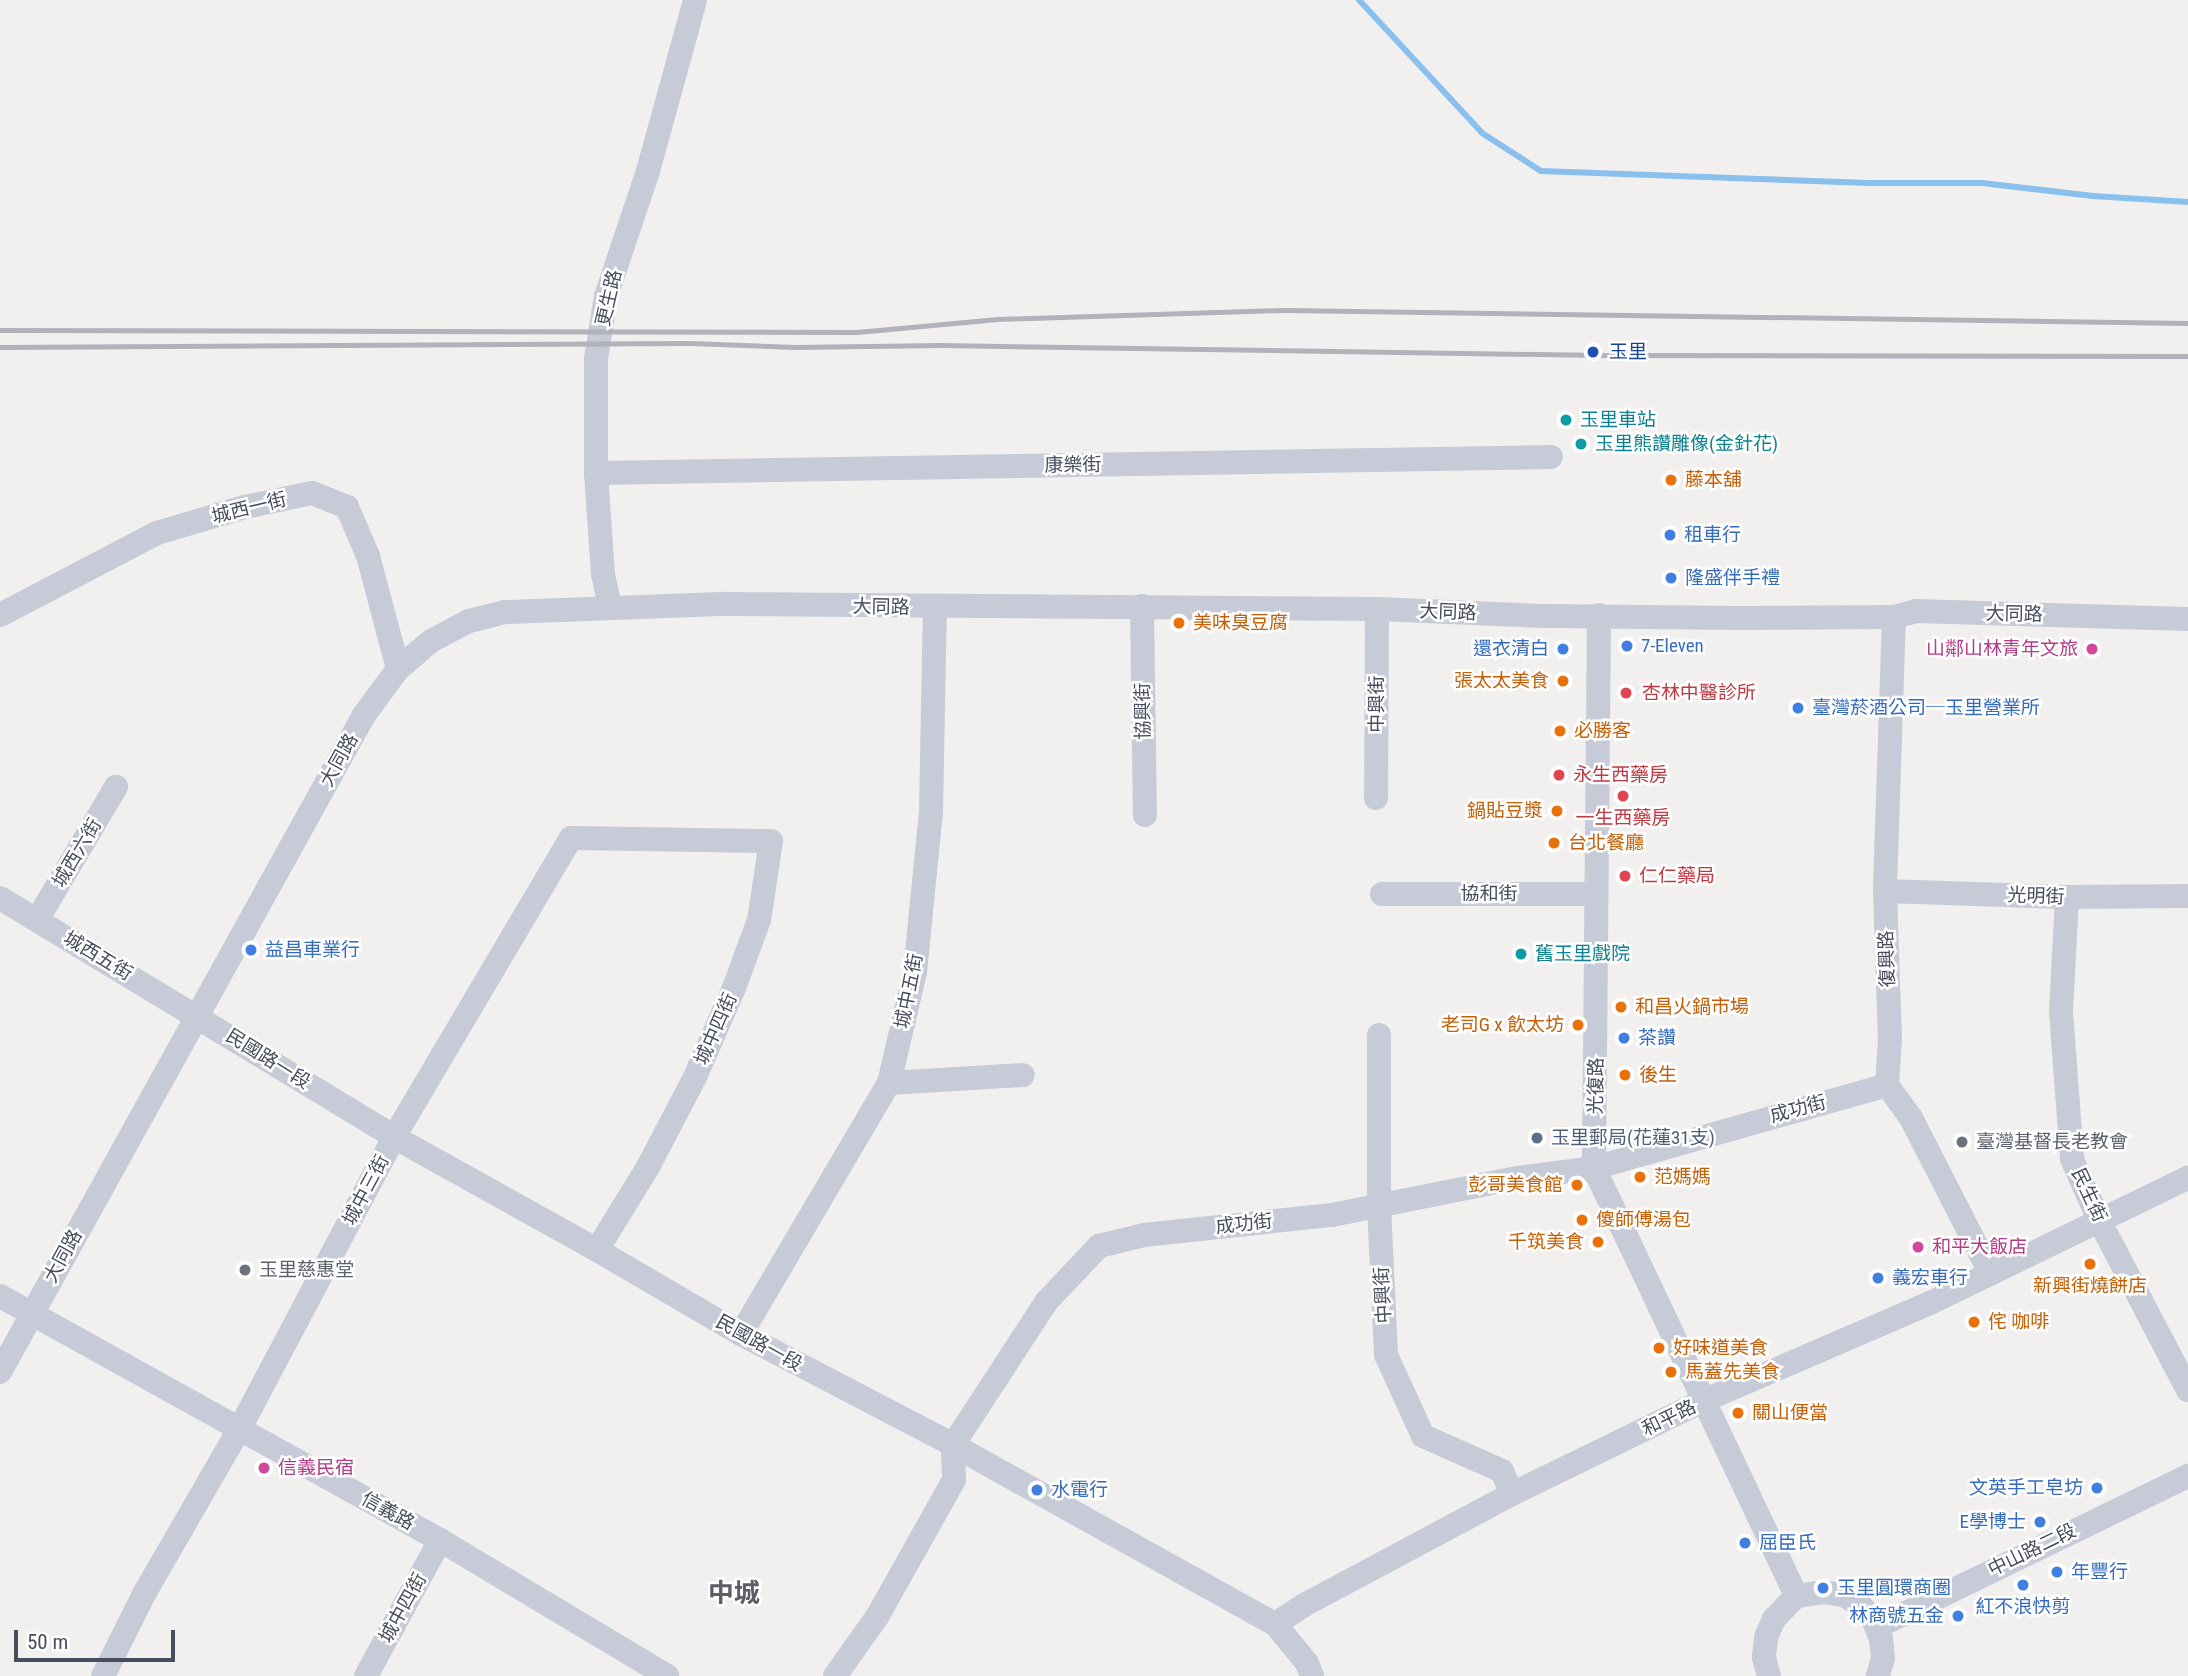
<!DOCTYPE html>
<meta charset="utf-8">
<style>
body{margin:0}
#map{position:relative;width:2188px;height:1676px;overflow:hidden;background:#f2f0ef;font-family:"Roboto Condensed","Noto Sans TC",sans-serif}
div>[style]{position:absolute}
.stream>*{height:6px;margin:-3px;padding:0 3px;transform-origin:3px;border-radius:3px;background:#89c0ee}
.street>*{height:24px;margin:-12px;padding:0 12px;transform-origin:12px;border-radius:12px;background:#c6cbd7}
.rail>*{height:5px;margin:-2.5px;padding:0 2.5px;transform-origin:2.5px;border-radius:2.5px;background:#b1b2ba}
.dots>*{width:19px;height:19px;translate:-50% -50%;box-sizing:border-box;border:4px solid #fff;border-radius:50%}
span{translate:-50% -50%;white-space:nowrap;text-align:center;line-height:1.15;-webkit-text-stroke:5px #fff;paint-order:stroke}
.street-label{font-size:19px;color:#474d5d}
.transit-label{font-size:19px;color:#164399}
.left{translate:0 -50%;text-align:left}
.culture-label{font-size:19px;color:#0d838f}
.food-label{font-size:19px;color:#c56008}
.right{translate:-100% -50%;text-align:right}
.shop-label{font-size:19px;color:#366cbe}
.hotel-label{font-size:19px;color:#b23c85}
.health-label{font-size:19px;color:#be3a42}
.service-label{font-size:19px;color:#4e5e75}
.worship-label{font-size:19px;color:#5b616d}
.district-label{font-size:26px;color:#5c5d65;font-weight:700}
.scale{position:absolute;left:14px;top:1630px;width:161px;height:32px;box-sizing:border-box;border:4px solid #474d5d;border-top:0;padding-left:9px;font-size:21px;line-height:24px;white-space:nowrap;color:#474d5d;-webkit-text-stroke:5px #fff;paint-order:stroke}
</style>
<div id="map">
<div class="stream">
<div style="left:1359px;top:0;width:181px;rotate:47.2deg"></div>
<div style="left:1482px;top:133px;width:70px;rotate:32.8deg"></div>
<div style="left:1541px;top:171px;width:328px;rotate:2.1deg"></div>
<div style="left:1869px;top:183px;width:113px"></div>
<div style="left:1982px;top:183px;width:112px;rotate:6.7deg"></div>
<div style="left:2093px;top:196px;width:95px;rotate:3.6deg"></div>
</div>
<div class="street">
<div style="left:596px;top:473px;width:955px;rotate:-0.96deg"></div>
<div style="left:1142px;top:606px;width:209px;rotate:89.2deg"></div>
<div style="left:610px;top:607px;width:33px;rotate:-102deg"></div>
<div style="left:603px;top:575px;width:102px;rotate:-93.9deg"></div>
<div style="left:596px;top:473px;width:114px;rotate:-90deg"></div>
<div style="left:596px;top:359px;width:64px;rotate:-81deg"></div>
<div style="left:606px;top:296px;width:132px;rotate:-71.4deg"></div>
<div style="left:648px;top:171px;width:177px;rotate:-74.6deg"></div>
<div style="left:0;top:615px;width:177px;rotate:-27.6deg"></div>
<div style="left:157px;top:533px;width:92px;rotate:-16.5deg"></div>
<div style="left:245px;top:507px;width:68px;rotate:-11.8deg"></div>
<div style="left:312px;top:493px;width:38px;rotate:22deg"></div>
<div style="left:347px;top:507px;width:53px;rotate:66.8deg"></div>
<div style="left:368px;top:556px;width:117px;rotate:75.1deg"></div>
<div style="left:1599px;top:615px;width:553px;rotate:90.52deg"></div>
<div style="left:1594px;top:1168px;width:473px;rotate:64.7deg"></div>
<div style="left:1894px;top:617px;width:274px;rotate:91.9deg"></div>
<div style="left:1885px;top:891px;width:147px;rotate:88.1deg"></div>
<div style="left:1890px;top:1038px;width:47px;rotate:93.7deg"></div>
<div style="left:1887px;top:1085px;width:41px;rotate:54deg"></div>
<div style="left:1911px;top:1118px;width:175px;rotate:62.9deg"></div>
<div style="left:1376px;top:798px;width:189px;rotate:-89.7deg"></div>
<div style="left:1885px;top:891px;width:182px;rotate:1.9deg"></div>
<div style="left:2067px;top:897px;width:121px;rotate:-0.5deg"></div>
<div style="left:1382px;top:894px;width:214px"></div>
<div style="left:2067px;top:897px;width:115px;rotate:93deg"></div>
<div style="left:2061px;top:1012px;width:147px;rotate:85.7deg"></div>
<div style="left:2072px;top:1159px;width:67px;rotate:66.1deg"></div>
<div style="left:2099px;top:1220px;width:192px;rotate:62.4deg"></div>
<div style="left:0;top:898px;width:461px;rotate:31.2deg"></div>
<div style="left:394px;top:1137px;width:232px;rotate:29.1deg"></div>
<div style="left:597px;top:1250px;width:167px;rotate:30.3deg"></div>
<div style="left:741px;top:1334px;width:239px;rotate:27.6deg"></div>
<div style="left:953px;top:1445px;width:368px;rotate:29.1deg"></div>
<div style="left:1275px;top:1624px;width:50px;rotate:50.6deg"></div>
<div style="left:1307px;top:1663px;width:14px;rotate:69deg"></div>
<div style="left:37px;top:920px;width:155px;rotate:-59.3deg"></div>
<div style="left:1379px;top:1035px;width:171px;rotate:90deg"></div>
<div style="left:1379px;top:1206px;width:149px;rotate:87.3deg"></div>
<div style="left:1386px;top:1355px;width:89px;rotate:65.4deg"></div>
<div style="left:1423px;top:1436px;width:86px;rotate:23.9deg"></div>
<div style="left:1502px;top:1471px;width:25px;rotate:67deg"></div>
<div style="left:889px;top:1083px;width:134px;rotate:-3.4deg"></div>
<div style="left:0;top:1296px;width:503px;rotate:29.01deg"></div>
<div style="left:440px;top:1540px;width:265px;rotate:30.9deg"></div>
<div style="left:741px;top:1334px;width:291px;rotate:-59.5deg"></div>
<div style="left:889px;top:1083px;width:114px;rotate:-76.8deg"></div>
<div style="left:915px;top:972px;width:162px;rotate:-84.3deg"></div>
<div style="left:931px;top:811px;width:203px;rotate:-88.9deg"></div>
<div style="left:0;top:1372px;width:751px;rotate:-61.01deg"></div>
<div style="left:364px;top:715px;width:57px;rotate:-53.5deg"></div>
<div style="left:398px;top:669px;width:43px;rotate:-40.3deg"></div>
<div style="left:431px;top:641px;width:43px;rotate:-27.8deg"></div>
<div style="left:469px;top:621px;width:37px;rotate:-14deg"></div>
<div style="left:505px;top:612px;width:222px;rotate:-2.1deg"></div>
<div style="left:727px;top:604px;width:650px;rotate:0.44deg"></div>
<div style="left:1377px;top:609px;width:170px;rotate:2.4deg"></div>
<div style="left:1547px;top:616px;width:194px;rotate:0.6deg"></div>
<div style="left:1741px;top:618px;width:153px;rotate:-0.4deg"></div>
<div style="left:1894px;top:617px;width:23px;rotate:-15deg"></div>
<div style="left:1916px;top:611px;width:272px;rotate:1.7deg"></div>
<div style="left:1275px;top:1624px;width:37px;rotate:-33deg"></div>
<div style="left:1306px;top:1604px;width:234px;rotate:-28.1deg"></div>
<div style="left:1512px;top:1494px;width:215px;rotate:-26deg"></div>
<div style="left:1705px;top:1400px;width:245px;rotate:-23.3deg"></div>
<div style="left:1930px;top:1303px;width:287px;rotate:-25.9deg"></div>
<div style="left:1877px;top:1627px;width:346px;rotate:-25.9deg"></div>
<div style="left:103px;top:1676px;width:92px;rotate:-63.4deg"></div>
<div style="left:144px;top:1594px;width:192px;rotate:-60deg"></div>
<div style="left:240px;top:1428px;width:329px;rotate:-62.1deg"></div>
<div style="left:394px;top:1137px;width:347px;rotate:-59.4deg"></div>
<div style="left:571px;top:838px;width:200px;rotate:0.9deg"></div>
<div style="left:771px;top:841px;width:80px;rotate:98.6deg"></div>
<div style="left:759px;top:920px;width:72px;rotate:110.2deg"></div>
<div style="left:734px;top:988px;width:97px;rotate:113.7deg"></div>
<div style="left:695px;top:1077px;width:102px;rotate:117.6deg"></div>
<div style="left:648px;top:1167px;width:97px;rotate:121.6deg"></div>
<div style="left:366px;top:1676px;width:155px;rotate:-61.4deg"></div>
<div style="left:835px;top:1676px;width:72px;rotate:-54.6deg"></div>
<div style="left:877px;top:1617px;width:157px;rotate:-60.7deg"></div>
<div style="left:954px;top:1480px;width:35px;rotate:-92deg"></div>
<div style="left:953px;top:1445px;width:172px;rotate:-56.9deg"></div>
<div style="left:1047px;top:1301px;width:76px;rotate:-46.6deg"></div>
<div style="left:1099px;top:1246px;width:46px;rotate:-13.7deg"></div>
<div style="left:1144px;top:1235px;width:189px;rotate:-6.1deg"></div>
<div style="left:1332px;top:1215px;width:190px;rotate:-11.3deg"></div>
<div style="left:1518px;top:1178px;width:77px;rotate:-7.5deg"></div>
<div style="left:1594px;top:1168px;width:305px;rotate:-15.8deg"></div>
<div style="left:1769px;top:1676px;width:20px;rotate:-105deg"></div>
<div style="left:1764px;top:1657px;width:20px;rotate:-84deg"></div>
<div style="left:1766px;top:1637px;width:20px;rotate:-66deg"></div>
<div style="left:1774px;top:1619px;width:32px;rotate:-46deg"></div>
<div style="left:1796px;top:1596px;width:28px;rotate:-8deg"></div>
<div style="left:1824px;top:1592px;width:20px;rotate:9deg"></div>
<div style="left:1844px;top:1595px;width:20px;rotate:33deg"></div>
<div style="left:1861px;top:1606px;width:20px;rotate:49deg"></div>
<div style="left:1874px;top:1621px;width:19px;rotate:69deg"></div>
<div style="left:1881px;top:1639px;width:19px;rotate:84deg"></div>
<div style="left:1883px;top:1658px;width:19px;rotate:106deg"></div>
</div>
<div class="rail">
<div style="left:0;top:330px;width:857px;rotate:0.13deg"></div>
<div style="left:857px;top:332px;width:141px;rotate:-5.3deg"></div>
<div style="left:997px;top:319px;width:289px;rotate:-1.8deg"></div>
<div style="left:1286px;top:310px;width:902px;rotate:0.83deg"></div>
<div style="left:0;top:347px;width:690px;rotate:-0.33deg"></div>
<div style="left:690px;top:343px;width:105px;rotate:2.2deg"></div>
<div style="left:795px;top:347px;width:146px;rotate:-0.8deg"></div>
<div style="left:941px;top:345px;width:659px;rotate:0.87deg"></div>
<div style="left:1600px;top:355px;width:588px;rotate:0.1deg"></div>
</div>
<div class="dots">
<div style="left:1593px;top:352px;background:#1a4fb4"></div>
<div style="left:1566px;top:420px;background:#0f9aa8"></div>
<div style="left:1581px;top:444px;background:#0f9aa8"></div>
<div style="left:1671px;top:480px;background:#e8710a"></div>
<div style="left:1670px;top:535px;background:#3f7fe0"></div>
<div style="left:1671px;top:578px;background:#3f7fe0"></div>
<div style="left:1179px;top:623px;background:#e8710a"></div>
<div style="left:1627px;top:646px;background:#3f7fe0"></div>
<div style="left:1563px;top:649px;background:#3f7fe0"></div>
<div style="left:2092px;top:649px;background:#d1479c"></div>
<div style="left:1563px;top:681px;background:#e8710a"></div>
<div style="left:1626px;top:693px;background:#e0444e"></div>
<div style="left:1798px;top:708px;background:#3f7fe0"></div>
<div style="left:1560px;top:731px;background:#e8710a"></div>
<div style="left:1559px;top:775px;background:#e0444e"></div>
<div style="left:1623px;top:796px;background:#e0444e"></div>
<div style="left:1557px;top:811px;background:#e8710a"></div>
<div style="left:1554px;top:843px;background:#e8710a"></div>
<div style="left:1625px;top:876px;background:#e0444e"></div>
<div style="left:251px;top:950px;background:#3f7fe0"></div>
<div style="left:1521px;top:954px;background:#0f9aa8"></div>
<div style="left:1621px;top:1007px;background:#e8710a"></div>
<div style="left:1578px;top:1025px;background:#e8710a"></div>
<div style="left:1624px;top:1038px;background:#3f7fe0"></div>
<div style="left:1625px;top:1075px;background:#e8710a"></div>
<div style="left:1537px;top:1138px;background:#5c6f8a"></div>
<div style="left:1962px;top:1142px;background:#6b7280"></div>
<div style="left:1640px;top:1177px;background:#e8710a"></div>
<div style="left:1577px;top:1185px;background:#e8710a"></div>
<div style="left:1582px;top:1220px;background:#e8710a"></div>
<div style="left:1598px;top:1242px;background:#e8710a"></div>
<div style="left:1918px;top:1247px;background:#d1479c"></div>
<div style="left:2090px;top:1264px;background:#e8710a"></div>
<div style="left:245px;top:1270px;background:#6b7280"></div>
<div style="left:1878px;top:1278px;background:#3f7fe0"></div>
<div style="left:1974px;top:1322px;background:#e8710a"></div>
<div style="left:1659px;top:1348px;background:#e8710a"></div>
<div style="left:1671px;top:1372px;background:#e8710a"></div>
<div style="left:1738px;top:1413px;background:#e8710a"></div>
<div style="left:264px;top:1468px;background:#d1479c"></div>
<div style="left:2097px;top:1488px;background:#3f7fe0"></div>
<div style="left:1037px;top:1490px;background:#3f7fe0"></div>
<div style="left:2040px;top:1522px;background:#3f7fe0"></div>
<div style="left:1745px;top:1543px;background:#3f7fe0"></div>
<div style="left:2057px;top:1572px;background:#3f7fe0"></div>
<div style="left:2023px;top:1585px;background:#3f7fe0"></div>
<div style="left:1823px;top:1588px;background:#3f7fe0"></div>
<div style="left:1958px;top:1616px;background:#3f7fe0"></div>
</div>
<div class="street-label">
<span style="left:609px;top:298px;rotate:-77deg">更生路</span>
<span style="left:1073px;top:465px;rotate:-1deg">康樂街</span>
<span style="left:249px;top:508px;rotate:-14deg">城西一街</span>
<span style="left:881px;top:607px;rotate:1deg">大同路</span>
<span style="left:1448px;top:612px;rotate:2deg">大同路</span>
<span style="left:2014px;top:614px;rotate:1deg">大同路</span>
<span style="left:1377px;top:704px;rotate:-90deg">中興街</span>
<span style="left:1143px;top:711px;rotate:-91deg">協興街</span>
<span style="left:339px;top:760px;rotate:-61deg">大同路</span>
<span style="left:77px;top:853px;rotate:-59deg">城西六街</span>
<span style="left:1489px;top:894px">協和街</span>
<span style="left:2036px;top:896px;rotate:2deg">光明街</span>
<span style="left:98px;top:956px;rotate:31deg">城西五街</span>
<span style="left:1887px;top:959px;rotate:-92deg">復興路</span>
<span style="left:909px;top:991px;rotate:-79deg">城中五街</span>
<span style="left:716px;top:1029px;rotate:-66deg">城中四街</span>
<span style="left:268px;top:1059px;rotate:32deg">民國路一段</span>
<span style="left:1596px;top:1086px;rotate:-89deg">光復路</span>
<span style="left:1798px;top:1109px;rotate:-15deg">成功街</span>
<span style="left:366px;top:1190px;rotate:-62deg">城中三街</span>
<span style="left:2089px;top:1195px;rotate:65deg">民生街</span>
<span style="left:1244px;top:1224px;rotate:-6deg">成功街</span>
<span style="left:63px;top:1256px;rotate:-61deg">大同路</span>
<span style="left:1383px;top:1295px;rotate:-93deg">中興街</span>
<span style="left:759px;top:1343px;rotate:29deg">民國路一段</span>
<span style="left:1669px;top:1418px;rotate:-26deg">和平路</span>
<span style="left:388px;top:1511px;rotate:29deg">信義路</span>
<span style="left:2032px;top:1550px;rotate:-26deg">中山路二段</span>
<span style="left:403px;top:1608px;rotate:-61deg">城中四街</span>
</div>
<div class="transit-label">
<span class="left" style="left:1609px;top:352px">玉里</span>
</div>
<div class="culture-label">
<span class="left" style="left:1580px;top:420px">玉里車站</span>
<span class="left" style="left:1595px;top:444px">玉里熊讚雕像(金針花)</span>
<span class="left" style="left:1535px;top:954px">舊玉里戲院</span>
</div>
<div class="food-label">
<span class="left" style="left:1685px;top:480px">藤本舖</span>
<span class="left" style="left:1193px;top:623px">美味臭豆腐</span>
<span class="right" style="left:1549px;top:681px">張太太美食</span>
<span class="left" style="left:1574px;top:731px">必勝客</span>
<span class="right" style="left:1543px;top:811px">鍋貼豆漿</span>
<span class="left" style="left:1568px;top:843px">台北餐廳</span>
<span class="left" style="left:1635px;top:1007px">和昌火鍋市場</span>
<span class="right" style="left:1564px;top:1025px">老司G x 飲太坊</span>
<span class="left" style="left:1639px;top:1075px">後生</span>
<span class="left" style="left:1654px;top:1177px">范媽媽</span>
<span class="right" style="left:1563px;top:1185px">彭哥美食館</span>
<span class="left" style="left:1596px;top:1220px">傻師傅湯包</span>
<span class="right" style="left:1584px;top:1242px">千筑美食</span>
<span style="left:2090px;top:1286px">新興街燒餅店</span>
<span class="left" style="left:1988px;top:1322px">侘 咖啡</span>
<span class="left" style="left:1673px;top:1348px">好味道美食</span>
<span class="left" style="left:1685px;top:1372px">馬蓋先美食</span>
<span class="left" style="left:1752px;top:1413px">關山便當</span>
</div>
<div class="shop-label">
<span class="left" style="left:1684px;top:535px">租車行</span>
<span class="left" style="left:1685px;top:578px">隆盛伴手禮</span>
<span class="left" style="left:1641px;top:646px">7-Eleven</span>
<span class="right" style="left:1549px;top:649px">還衣清白</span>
<span class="left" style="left:1812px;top:708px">臺灣菸酒公司─玉里營業所</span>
<span class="left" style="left:265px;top:950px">益昌車業行</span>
<span class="left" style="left:1638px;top:1038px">茶讚</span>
<span class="left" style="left:1892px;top:1278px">義宏車行</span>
<span class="right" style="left:2083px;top:1488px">文英手工皂坊</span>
<span class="left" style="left:1051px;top:1490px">水電行</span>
<span class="right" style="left:2026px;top:1522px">E學博士</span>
<span class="left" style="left:1759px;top:1543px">屈臣氏</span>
<span class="left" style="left:2071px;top:1572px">年豐行</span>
<span class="left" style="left:1837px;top:1588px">玉里圓環商圈</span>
<span style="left:2023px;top:1607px">紅不浪快剪</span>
<span class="right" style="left:1944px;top:1616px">林商號五金</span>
</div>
<div class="hotel-label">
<span class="right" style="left:2078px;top:649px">山鄰山林青年文旅</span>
<span class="left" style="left:1932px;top:1247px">和平大飯店</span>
<span class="left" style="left:278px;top:1468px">信義民宿</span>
</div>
<div class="health-label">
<span class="left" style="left:1642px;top:693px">杏林中醫診所</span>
<span class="left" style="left:1573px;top:775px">永生西藥房</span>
<span style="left:1623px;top:818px">一生西藥房</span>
<span class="left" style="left:1639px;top:876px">仁仁藥局</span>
</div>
<div class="service-label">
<span class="left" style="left:1551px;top:1138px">玉里郵局(花蓮31支)</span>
</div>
<div class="worship-label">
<span class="left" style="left:1976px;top:1142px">臺灣基督長老教會</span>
<span class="left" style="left:259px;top:1270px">玉里慈惠堂</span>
</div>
<div class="district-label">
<span style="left:734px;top:1594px">中城</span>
</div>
<div class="scale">50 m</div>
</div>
